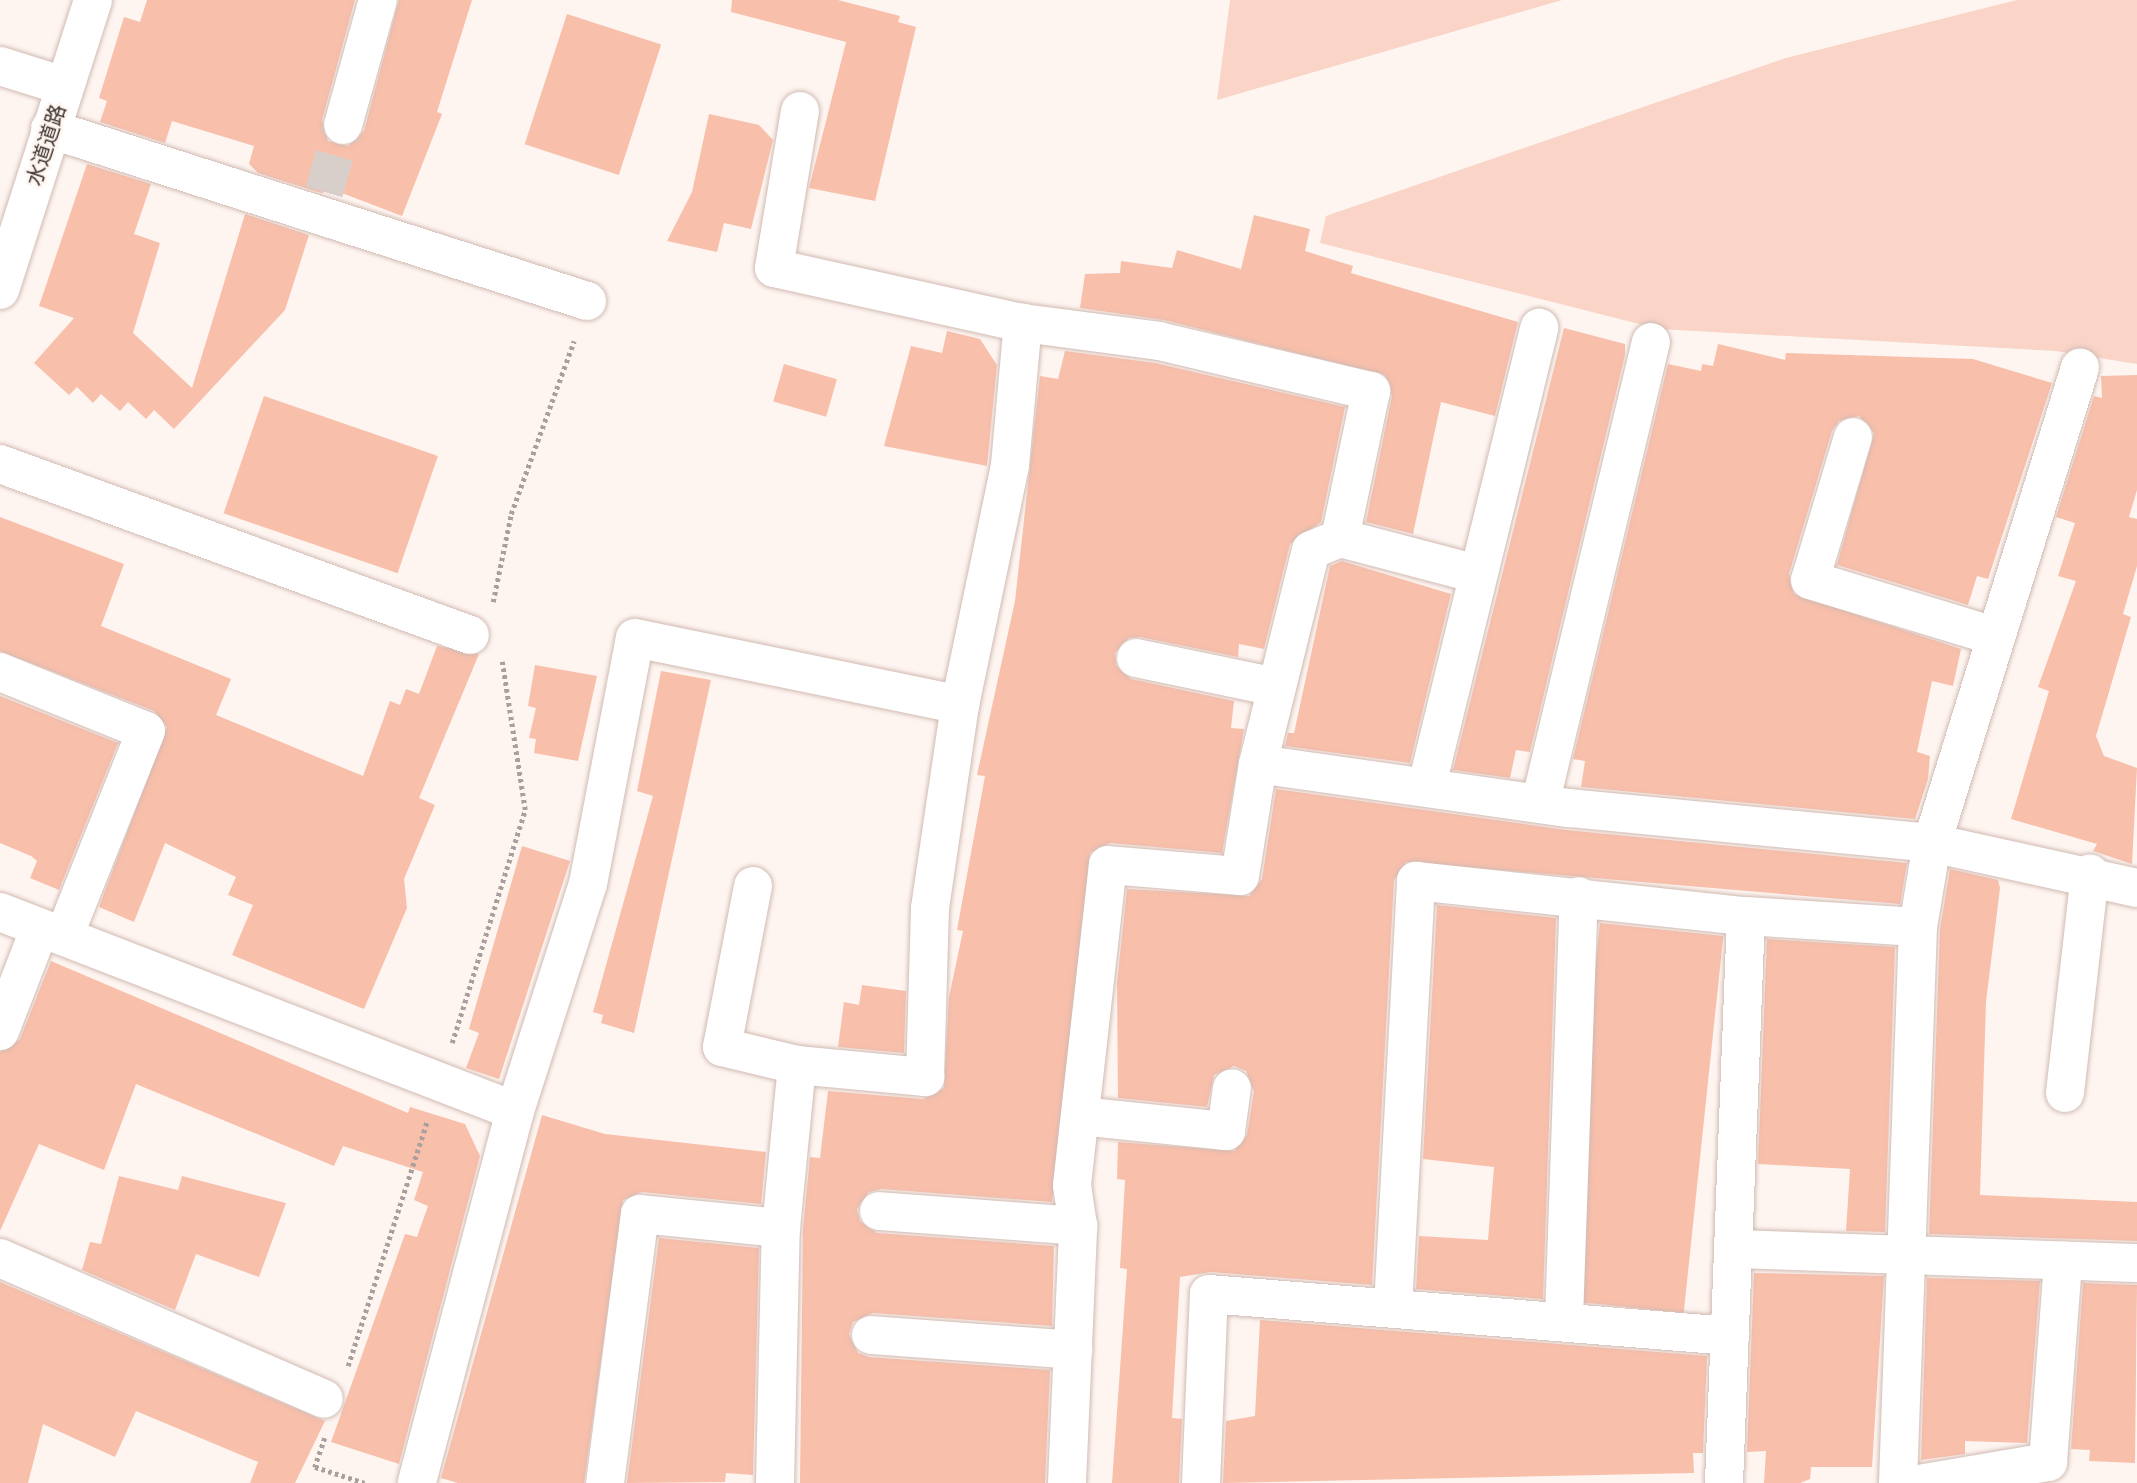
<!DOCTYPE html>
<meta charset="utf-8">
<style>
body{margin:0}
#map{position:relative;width:2137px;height:1483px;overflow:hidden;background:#fef5f1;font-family:"Public Sans","Noto Sans JP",sans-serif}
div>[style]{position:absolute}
.green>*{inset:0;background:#f9d4c7}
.building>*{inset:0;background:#f8bfab;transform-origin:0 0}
.minor-tunnel>*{height:38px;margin-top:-19px;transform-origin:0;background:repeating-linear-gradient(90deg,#d8cfcb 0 38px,transparent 0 57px)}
.path>*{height:4.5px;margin-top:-2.25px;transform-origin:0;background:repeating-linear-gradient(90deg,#a9a09d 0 3.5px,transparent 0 7px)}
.roads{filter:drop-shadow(0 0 2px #d1bab2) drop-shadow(0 0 2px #d1bab2)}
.minor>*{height:38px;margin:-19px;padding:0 19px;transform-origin:19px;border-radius:19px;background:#fff}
span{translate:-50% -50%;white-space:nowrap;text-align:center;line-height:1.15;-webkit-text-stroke:5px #fef5f1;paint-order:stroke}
.street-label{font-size:21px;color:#403734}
</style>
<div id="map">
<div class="green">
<div style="clip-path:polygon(1230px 0,1562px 0,1217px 100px)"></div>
<div style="clip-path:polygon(2017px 0,2137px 0,2137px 364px,2056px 351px,1659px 329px,1320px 243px,1326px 216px,1786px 58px)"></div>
</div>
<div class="building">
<div style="clip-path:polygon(147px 0,355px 0,322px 120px,328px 141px,348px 146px,364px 131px,399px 0,472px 0,437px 112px,442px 114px,402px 216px,334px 190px,321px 193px,258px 173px,249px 164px,254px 146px,172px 121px,165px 143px,100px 122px,107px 101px,99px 98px,124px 17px,140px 22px)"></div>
<div style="clip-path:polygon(732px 0,838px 0,900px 16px,898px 22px,916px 27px,875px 201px,809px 188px,846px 42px,731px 12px)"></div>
<div style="left:567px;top:14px;width:99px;height:137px;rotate:18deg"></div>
<div style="clip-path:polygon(709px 114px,759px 125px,773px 140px,751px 229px,724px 223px,717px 252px,667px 241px,692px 192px)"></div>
<div style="clip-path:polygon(87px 164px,151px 184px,134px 234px,160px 243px,133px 333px,192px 388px,245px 214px,309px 235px,285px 310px,174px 429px,154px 410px,146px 419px,128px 402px,120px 411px,101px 394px,93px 403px,77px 387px,69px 395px,34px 363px,74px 318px,39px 306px)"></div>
<div style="clip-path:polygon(1254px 215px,1310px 229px,1305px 251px,1353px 266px,1351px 273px,1518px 322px,1495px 416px,1441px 402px,1413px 534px,1366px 522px,1392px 396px,1385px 375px,1164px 320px,1080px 308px,1085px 274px,1120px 273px,1121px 261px,1172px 268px,1177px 250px,1241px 269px)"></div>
<div style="clip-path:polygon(1564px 328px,1625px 344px,1625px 355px,1530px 752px,1516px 750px,1510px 778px,1453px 770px)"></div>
<div style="clip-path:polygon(947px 331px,980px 339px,997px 365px,987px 466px,884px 446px,911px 346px,942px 353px)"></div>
<div style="clip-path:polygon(1718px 344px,1785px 360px,1786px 353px,1973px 359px,2052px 383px,1988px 579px,1977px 576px,1968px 605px,1837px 565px,1874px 433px,1859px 416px,1839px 421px,1832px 431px,1789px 574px,1794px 594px,1961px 649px,1953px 686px,1932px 681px,1917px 752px,1930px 756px,1928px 779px,1915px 819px,1581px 787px,1585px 761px,1573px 759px,1668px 364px,1701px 371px,1702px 364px,1713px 366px)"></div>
<div style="clip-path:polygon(1065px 351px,1155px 363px,1345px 407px,1321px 522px,1290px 544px,1264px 649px,1239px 644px,1238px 657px,1140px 637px,1129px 638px,1115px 653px,1116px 665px,1131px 679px,1234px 701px,1231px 728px,1244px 729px,1222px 853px,1110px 843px,1090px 853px,1052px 1202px,881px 1189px,869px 1192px,857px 1209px,860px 1221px,877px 1233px,1054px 1246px,1052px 1326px,873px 1313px,853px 1322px,849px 1334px,858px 1353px,869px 1357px,1050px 1370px,1045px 1483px,800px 1483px,803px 1229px,810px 1157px,820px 1158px,828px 1091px,923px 1099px,944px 1088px,949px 997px,963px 931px,957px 930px,985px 776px,977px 775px,1015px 601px,1040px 376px,1058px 379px)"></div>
<div style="left:784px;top:364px;width:55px;height:39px;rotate:16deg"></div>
<div style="clip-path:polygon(2137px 375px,2137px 490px,2129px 517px,2137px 519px,2137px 566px,2123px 614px,2131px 617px,2096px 736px,2104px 756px,2137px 768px,2132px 864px,2093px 851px,2097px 844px,2011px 819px,2049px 691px,2038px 687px,2076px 581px,2058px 576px,2075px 523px,2056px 517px,2094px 396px,2102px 398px,2101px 376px)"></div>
<div style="left:264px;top:396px;width:184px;height:124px;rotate:19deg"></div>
<div style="clip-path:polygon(0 517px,124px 564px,101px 626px,231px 679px,216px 715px,363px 776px,390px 701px,400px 705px,406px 689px,419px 694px,437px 646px,479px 654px,419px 798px,435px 805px,404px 879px,407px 908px,364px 1009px,232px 955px,253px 905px,228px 895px,236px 877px,165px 843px,134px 922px,99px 907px,167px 727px,154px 711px,0 651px)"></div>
<div style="clip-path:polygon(1342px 561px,1451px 594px,1410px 763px,1285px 746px,1288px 733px,1294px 733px,1330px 566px)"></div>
<div style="clip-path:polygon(535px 665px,597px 676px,578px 761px,534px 753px,536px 739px,529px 738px,536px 708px,528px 706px)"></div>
<div style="clip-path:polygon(661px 671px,711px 680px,634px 1033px,601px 1023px,603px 1015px,593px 1012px,653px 796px,637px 791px)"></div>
<div style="clip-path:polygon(0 696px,118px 743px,59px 890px,30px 878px,37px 861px,31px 856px,0 843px)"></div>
<div style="clip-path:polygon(1276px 789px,1566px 830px,1907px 863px,1900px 904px,1406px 862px,1394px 880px,1372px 1285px,1211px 1272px,1180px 1277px,1172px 1418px,1182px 1419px,1179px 1483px,1112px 1483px,1127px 1269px,1120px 1268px,1125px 1180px,1117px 1179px,1118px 1142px,1234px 1151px,1247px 1135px,1254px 1091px,1246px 1071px,1234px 1066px,1214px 1075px,1207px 1107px,1118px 1098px,1117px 983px,1127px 889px,1249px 896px,1262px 879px)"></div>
<div style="clip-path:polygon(522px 846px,570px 861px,499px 1079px,466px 1068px,479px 1033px,469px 1029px)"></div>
<div style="clip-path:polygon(1950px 869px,1998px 880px,2000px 888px,1986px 1002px,1980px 1195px,2137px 1202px,2137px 1241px,1929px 1234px,1940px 929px)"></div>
<div style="clip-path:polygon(1437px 905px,1556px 918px,1543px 1299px,1416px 1289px,1419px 1236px,1488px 1240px,1494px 1167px,1423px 1159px)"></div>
<div style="left:1600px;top:923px;width:124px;height:379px;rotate:6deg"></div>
<div style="clip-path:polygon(1767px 939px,1895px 947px,1885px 1232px,1846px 1231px,1850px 1169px,1758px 1164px)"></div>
<div style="clip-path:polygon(51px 961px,408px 1113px,410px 1107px,465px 1124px,480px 1156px,399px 1464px,331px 1442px,405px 1234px,417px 1237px,428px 1206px,414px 1200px,423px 1172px,343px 1146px,334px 1166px,136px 1084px,104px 1170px,39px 1144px,0 1231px,0 1052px,20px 1039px)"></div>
<div style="clip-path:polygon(862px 985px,906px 991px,904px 1053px,838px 1047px,844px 1002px,859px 1005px)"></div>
<div style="clip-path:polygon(542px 1115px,605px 1134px,766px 1152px,761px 1204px,642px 1192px,623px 1200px,584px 1483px,458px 1483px,441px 1478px)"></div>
<div style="clip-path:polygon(119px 1176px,178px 1190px,182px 1176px,286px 1203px,259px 1277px,196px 1254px,175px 1310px,82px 1270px,90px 1242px,101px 1244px)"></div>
<div style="clip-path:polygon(659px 1238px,759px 1248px,753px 1475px,726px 1473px,725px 1482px,627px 1483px)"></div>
<div style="clip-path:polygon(1754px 1273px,1884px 1276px,1872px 1467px,1811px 1467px,1810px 1479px,1800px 1483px,1764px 1483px,1766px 1451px,1747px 1452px)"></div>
<div style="clip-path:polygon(1927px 1278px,2040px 1281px,2027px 1443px,1965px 1441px,1965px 1454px,1921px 1460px)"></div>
<div style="clip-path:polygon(0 1282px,325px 1421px,295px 1483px,250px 1483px,258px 1462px,136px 1411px,115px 1457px,43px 1424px,28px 1483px,0 1483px)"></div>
<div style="clip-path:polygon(2083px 1283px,2137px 1285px,2135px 1463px,2089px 1461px,2090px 1450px,2071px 1449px)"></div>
<div style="clip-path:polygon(1260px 1320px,1707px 1356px,1703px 1453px,1693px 1453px,1694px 1473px,1223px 1483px,1226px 1421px,1255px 1416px)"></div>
</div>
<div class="minor-tunnel">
<div style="left:324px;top:192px;width:70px;rotate:-74.2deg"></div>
</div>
<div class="path">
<div style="left:493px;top:602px;width:90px;rotate:-78.4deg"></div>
<div style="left:511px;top:514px;width:184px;rotate:-70deg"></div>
<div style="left:452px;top:1043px;width:244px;rotate:-72.6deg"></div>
<div style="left:525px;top:810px;width:150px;rotate:-98.8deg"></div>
<div style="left:348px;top:1366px;width:257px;rotate:-72.1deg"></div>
<div style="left:325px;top:1438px;width:31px;rotate:109deg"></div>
<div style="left:315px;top:1467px;width:52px;rotate:17.7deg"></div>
</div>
<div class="roads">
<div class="minor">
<div style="left:0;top:66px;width:67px;rotate:17.4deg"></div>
<div style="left:800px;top:111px;width:159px;rotate:99.4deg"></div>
<div style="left:774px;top:268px;width:255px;rotate:12.5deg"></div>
<div style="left:1023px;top:323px;width:137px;rotate:7.5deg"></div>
<div style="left:1159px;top:341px;width:218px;rotate:13.3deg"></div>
<div style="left:1371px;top:391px;width:150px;rotate:101.9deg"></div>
<div style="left:343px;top:125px;width:130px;rotate:-74.4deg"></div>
<div style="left:50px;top:129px;width:564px;rotate:17.76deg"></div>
<div style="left:0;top:290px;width:305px;rotate:-72.2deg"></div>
<div style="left:1853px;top:437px;width:149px;rotate:106.7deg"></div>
<div style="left:1810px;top:580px;width:192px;rotate:16.9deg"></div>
<div style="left:0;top:464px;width:500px;rotate:19.99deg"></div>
<div style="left:1136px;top:658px;width:143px;rotate:11.7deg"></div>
<div style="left:0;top:672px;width:157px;rotate:22deg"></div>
<div style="left:146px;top:731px;width:221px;rotate:111.8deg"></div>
<div style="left:1258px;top:764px;width:314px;rotate:8.1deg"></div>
<div style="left:1569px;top:808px;width:365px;rotate:5.5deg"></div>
<div style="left:1932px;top:843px;width:210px;rotate:12.4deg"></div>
<div style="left:1427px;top:785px;width:471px;rotate:-76.2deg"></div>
<div style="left:1540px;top:804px;width:475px;rotate:-76.5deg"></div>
<div style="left:753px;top:886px;width:164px;rotate:100.9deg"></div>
<div style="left:722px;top:1047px;width:77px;rotate:13.5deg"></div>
<div style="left:0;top:912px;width:552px;rotate:21.13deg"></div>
<div style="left:515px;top:1111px;width:385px;rotate:104.8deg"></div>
<div style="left:0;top:1031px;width:110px;rotate:-68.8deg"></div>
<div style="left:2065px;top:1093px;width:221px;rotate:-83.5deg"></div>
<div style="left:515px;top:1111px;width:238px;rotate:-72.2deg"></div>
<div style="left:588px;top:884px;width:250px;rotate:-79.2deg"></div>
<div style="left:635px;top:638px;width:332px;rotate:11.6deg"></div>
<div style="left:1080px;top:1116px;width:147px;rotate:5.9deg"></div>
<div style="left:1226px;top:1131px;width:43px;rotate:-82.1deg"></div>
<div style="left:879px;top:1211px;width:200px;rotate:4.3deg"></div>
<div style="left:1735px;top:1249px;width:402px;rotate:2deg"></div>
<div style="left:0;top:1258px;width:353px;rotate:23.5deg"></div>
<div style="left:1393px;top:1307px;width:427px;rotate:-86.9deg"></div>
<div style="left:1416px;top:881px;width:332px;rotate:6.1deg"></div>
<div style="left:1746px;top:916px;width:172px;rotate:3.7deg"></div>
<div style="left:1564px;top:1319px;width:423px;rotate:-88deg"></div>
<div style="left:871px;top:1335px;width:203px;rotate:4.2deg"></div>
<div style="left:605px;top:1483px;width:271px;rotate:-82.6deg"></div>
<div style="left:640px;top:1214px;width:142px;rotate:5.7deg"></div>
<div style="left:775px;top:1483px;width:255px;rotate:-88.7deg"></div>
<div style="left:781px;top:1228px;width:164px;rotate:-84.4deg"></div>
<div style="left:797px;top:1065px;width:129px;rotate:5.4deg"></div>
<div style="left:925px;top:1077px;width:169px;rotate:-88.3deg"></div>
<div style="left:930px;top:908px;width:205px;rotate:-81.6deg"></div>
<div style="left:960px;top:705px;width:245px;rotate:-78.2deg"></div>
<div style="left:1010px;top:465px;width:143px;rotate:-84.8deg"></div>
<div style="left:1067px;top:1483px;width:257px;rotate:-87.5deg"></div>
<div style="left:1078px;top:1226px;width:41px;rotate:-98.3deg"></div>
<div style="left:1072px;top:1185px;width:322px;rotate:-83.6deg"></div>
<div style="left:1108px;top:865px;width:132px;rotate:4.8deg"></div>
<div style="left:1240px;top:876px;width:113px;rotate:-80.9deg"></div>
<div style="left:1258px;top:764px;width:220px;rotate:-76.1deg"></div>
<div style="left:1311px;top:550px;width:31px;rotate:-22deg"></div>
<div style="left:1340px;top:538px;width:142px;rotate:14.7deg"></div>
<div style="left:1201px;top:1483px;width:189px;rotate:-87.6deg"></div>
<div style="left:1209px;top:1294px;width:523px;rotate:4.61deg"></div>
<div style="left:1724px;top:1483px;width:567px;rotate:-87.78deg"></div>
<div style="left:1898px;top:1483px;width:556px;rotate:-87.94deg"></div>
<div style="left:1918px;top:927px;width:85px;rotate:-80.5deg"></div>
<div style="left:1932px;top:843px;width:498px;rotate:-72.7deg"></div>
<div style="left:1924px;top:1483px;width:126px;rotate:-9.6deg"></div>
<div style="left:2048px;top:1462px;width:202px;rotate:-85.7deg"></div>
</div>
</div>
<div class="street-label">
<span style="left:46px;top:145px;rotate:-72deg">水道道路</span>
</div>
</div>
